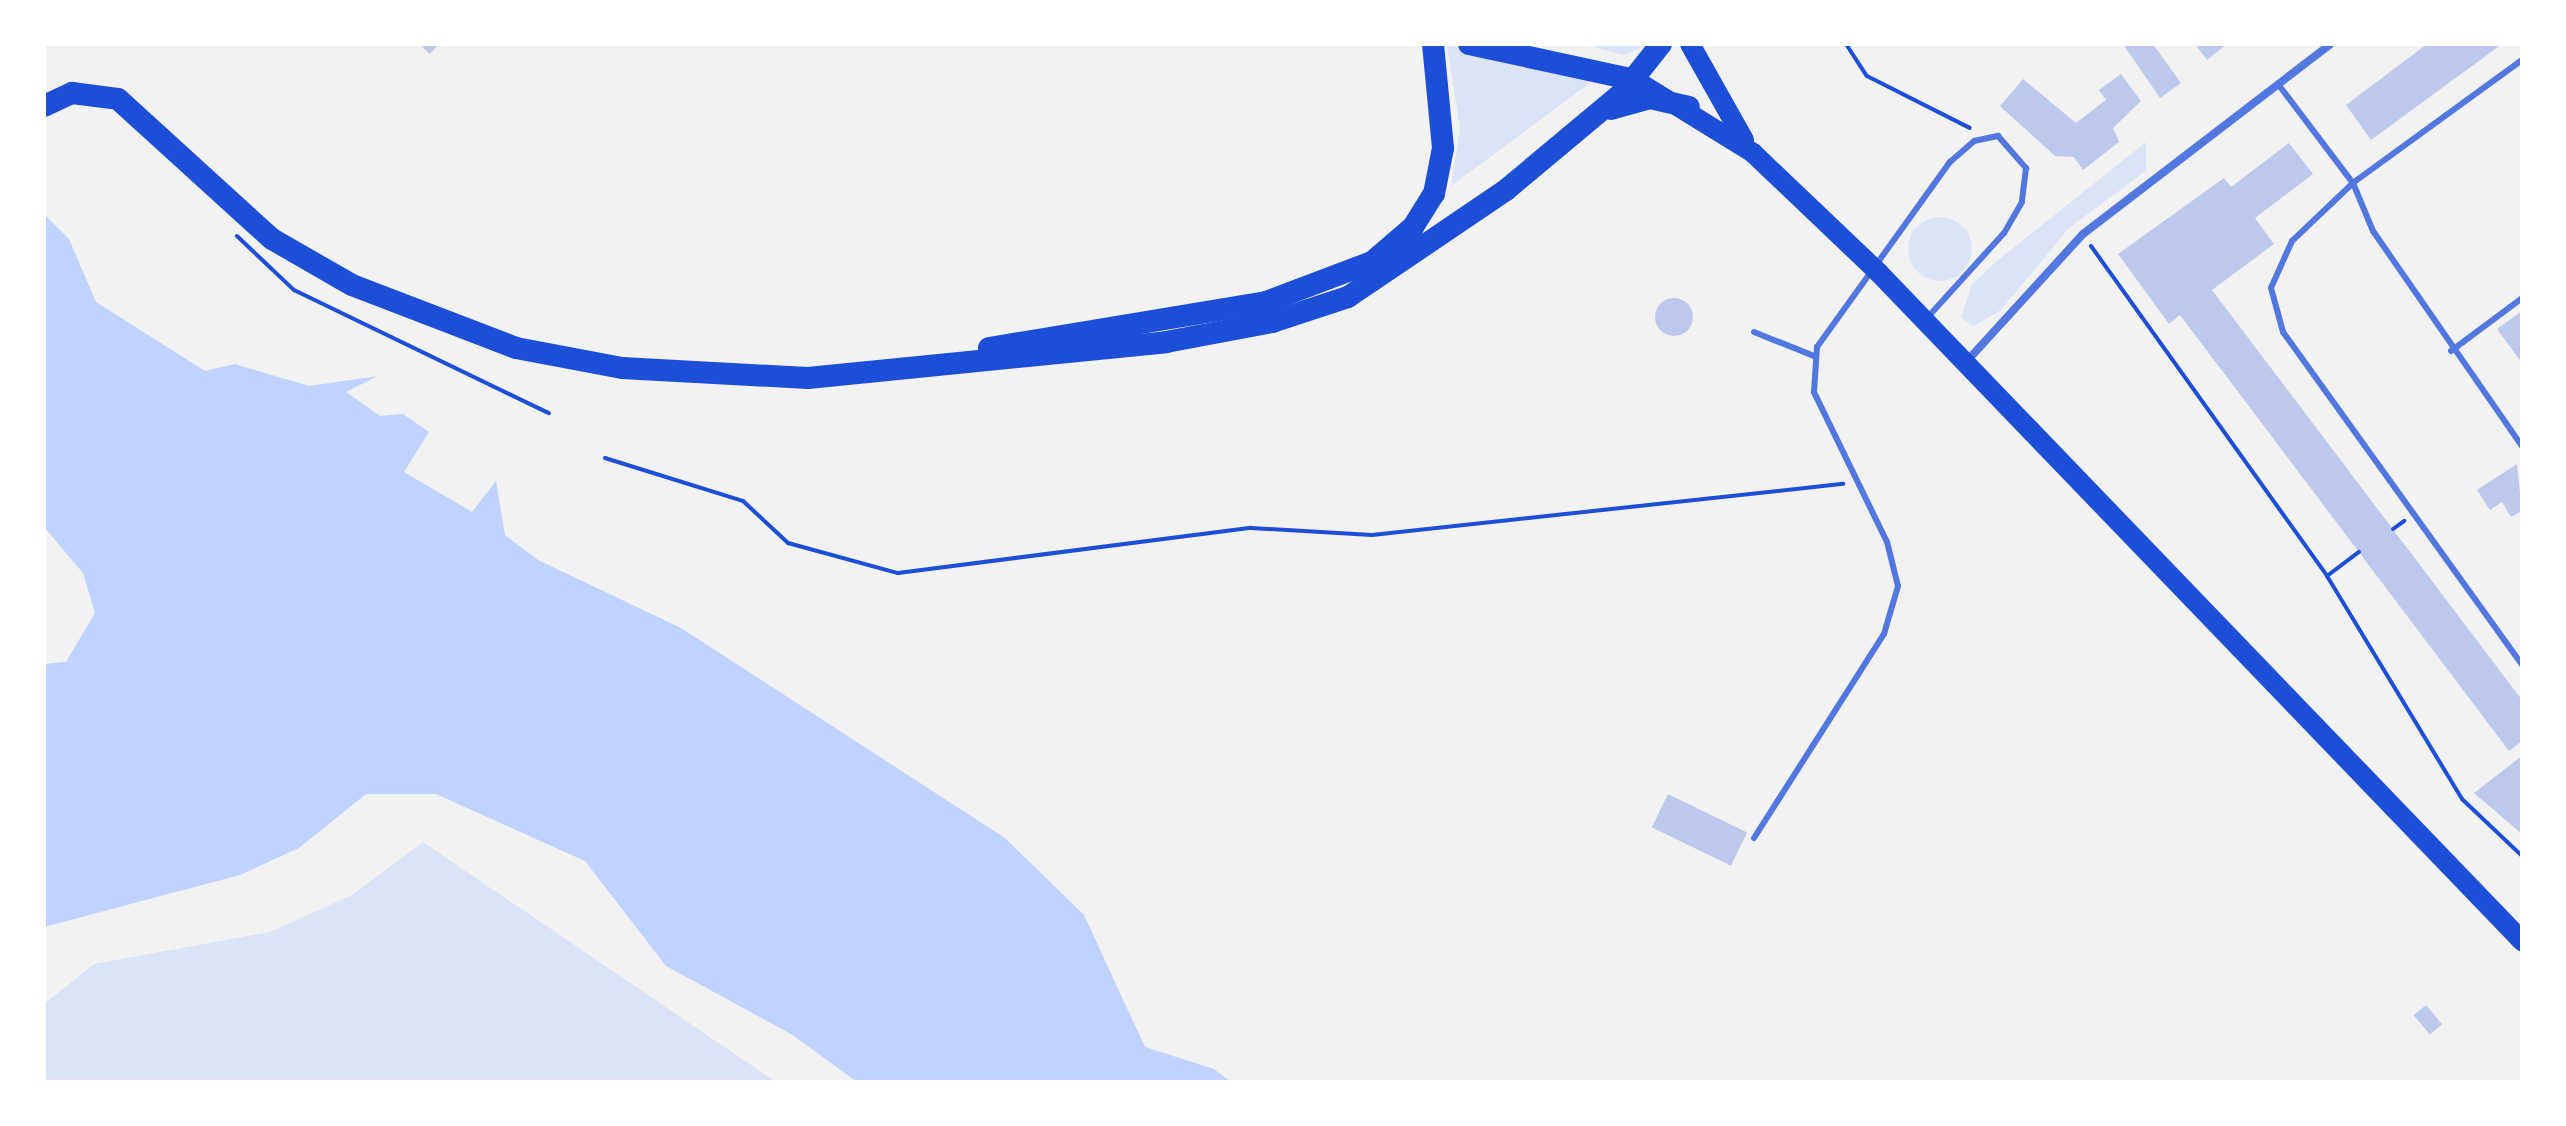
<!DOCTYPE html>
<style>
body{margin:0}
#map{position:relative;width:2566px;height:1126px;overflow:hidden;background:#f2f2f2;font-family:Barlow,sans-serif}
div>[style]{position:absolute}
.green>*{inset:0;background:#dbe4f7}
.round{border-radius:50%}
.water>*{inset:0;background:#bfd3fe}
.building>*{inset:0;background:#bdc9ec;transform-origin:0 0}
.path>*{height:4px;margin:-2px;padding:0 2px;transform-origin:2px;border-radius:2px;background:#1d4ed8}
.service>*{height:6px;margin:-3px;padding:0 3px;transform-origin:3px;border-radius:3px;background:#5277de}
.minor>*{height:8px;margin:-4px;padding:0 4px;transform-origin:4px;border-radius:4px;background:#5277de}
.primary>*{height:20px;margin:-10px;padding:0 10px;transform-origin:10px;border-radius:10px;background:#1d4ed8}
.trunk>*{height:22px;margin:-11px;padding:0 11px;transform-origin:11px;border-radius:11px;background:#1d4ed8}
span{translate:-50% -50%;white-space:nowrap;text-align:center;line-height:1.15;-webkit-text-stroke:8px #fff;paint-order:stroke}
.frame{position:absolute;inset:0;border:46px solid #fff;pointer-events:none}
</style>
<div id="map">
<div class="green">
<div style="clip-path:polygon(1583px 44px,1650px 44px,1623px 55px)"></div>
<div style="clip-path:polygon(1447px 45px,1598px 77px,1451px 186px,1460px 128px)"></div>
<div style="clip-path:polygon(2146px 142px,2146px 171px,2069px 228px,2001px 310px,1974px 326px,1961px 318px,1972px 284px,1998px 260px)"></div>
<div class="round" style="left:1908px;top:217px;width:64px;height:64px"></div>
<div style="clip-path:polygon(423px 842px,776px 1082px,44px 1082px,44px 1004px,94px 964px,270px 932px,352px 895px)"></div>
</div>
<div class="water">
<div style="clip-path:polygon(44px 214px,69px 239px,96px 302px,205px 371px,235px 364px,309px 386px,378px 376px,346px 392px,380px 416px,403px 414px,429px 432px,404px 472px,472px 512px,496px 481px,505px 535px,538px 560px,681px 628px,1005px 838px,1084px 915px,1145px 1047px,1214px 1069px,1231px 1082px,857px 1082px,791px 1034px,666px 966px,585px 861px,436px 794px,366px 794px,299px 848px,240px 875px,44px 927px,44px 664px,66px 662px,95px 613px,83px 573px,44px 527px)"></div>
</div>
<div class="building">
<div style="clip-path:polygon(419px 44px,439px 44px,430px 54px)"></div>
<div style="clip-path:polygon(2123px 44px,2153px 44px,2181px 83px,2160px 98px)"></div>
<div style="clip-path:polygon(2195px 44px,2227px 44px,2207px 60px)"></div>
<div style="clip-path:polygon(2427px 44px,2502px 44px,2371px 140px,2346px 105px)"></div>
<div style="clip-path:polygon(2121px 74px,2141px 101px,2113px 128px,2119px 142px,2083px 170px,2074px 157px,2055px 156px,2000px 106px,2023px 79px,2076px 123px,2106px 100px,2099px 90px)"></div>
<div style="clip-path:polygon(2289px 143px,2313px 174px,2255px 218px,2274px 244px,2212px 290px,2522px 700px,2522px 741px,2509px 751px,2180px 315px,2169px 324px,2118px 254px,2224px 178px,2231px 187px)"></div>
<div class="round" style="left:1655px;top:298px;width:38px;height:38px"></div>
<div style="clip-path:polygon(2522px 311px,2522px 363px,2497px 329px)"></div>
<div style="clip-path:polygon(2517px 464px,2522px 511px,2511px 517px,2502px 502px,2490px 510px,2477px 490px)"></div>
<div style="clip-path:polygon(2522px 756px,2522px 834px,2474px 793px)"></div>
<div style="left:1668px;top:794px;width:88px;height:37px;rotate:26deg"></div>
<div style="left:2426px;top:1005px;width:25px;height:16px;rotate:50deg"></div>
</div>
<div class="path">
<div style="left:1846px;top:44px;width:38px;rotate:57deg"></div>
<div style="left:1867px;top:76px;width:115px;rotate:26.8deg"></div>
<div style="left:237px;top:236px;width:79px;rotate:43.5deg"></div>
<div style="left:294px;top:290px;width:283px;rotate:25.8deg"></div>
<div style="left:2091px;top:246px;width:406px;rotate:54.4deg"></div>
<div style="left:2327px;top:576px;width:261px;rotate:58.8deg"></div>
<div style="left:2462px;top:799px;width:83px;rotate:43.5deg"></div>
<div style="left:605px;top:458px;width:145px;rotate:17.3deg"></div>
<div style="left:743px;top:501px;width:62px;rotate:43deg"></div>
<div style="left:788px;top:543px;width:114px;rotate:15.3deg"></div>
<div style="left:898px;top:573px;width:356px;rotate:-7.3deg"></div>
<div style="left:1251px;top:528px;width:121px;rotate:3.3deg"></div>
<div style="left:1372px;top:535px;width:474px;rotate:-6.2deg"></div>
<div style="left:2393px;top:529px;width:14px;rotate:-36deg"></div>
<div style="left:2327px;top:576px;width:40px;rotate:-37deg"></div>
</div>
<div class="service">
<div style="left:2522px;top:60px;width:209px;rotate:144deg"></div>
<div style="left:2353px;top:183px;width:84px;rotate:136.4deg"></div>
<div style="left:2292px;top:241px;width:51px;rotate:114.1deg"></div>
<div style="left:2271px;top:288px;width:46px;rotate:74.7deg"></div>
<div style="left:2283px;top:332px;width:410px;rotate:54.3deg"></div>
<div style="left:2278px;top:84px;width:124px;rotate:52.9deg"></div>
<div style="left:2353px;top:183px;width:52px;rotate:67.4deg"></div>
<div style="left:2373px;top:231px;width:262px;rotate:55.3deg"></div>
<div style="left:1754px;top:332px;width:65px;rotate:21.8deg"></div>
<div style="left:2451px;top:351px;width:89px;rotate:-36.7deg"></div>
<div style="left:1754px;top:838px;width:242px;rotate:-57.5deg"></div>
<div style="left:1884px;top:634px;width:50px;rotate:-73.7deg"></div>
<div style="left:1898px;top:586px;width:45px;rotate:-104deg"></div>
<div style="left:1887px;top:542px;width:167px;rotate:-116deg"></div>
<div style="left:1814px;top:392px;width:45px;rotate:-86.2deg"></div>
<div style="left:1817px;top:347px;width:228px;rotate:-54.3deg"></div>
<div style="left:1950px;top:162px;width:32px;rotate:-41deg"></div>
<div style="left:1974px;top:141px;width:25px;rotate:-12deg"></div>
<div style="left:1998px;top:136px;width:43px;rotate:48.8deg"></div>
<div style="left:2026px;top:168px;width:34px;rotate:97deg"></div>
<div style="left:2022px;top:202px;width:36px;rotate:120deg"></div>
<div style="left:2004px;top:233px;width:115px;rotate:132.2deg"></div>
</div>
<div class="minor">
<div style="left:1967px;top:361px;width:172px;rotate:-47.6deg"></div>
<div style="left:2083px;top:234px;width:312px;rotate:-37.5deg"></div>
</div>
<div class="primary">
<div style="left:1690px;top:44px;width:110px;rotate:60.6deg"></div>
<div style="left:1635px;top:80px;width:139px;rotate:31.7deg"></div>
<div style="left:1753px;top:153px;width:173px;rotate:43.6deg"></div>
<div style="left:1878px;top:272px;width:929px;rotate:46.09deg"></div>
</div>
<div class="trunk">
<div style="left:1469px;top:44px;width:170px;rotate:12.2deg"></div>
<div style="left:44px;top:106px;width:31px;rotate:-25deg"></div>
<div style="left:72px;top:93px;width:46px;rotate:7.4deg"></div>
<div style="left:118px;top:99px;width:208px;rotate:42.3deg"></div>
<div style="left:272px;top:239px;width:92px;rotate:29.9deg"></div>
<div style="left:352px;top:285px;width:176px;rotate:21deg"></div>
<div style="left:516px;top:348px;width:108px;rotate:10.7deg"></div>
<div style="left:622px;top:368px;width:186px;rotate:3.1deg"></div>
<div style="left:808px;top:378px;width:360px;rotate:-5.7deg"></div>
<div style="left:1166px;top:342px;width:108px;rotate:-10.7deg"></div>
<div style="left:1272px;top:322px;width:80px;rotate:-18.2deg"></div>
<div style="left:1348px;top:297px;width:191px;rotate:-34.1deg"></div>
<div style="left:1506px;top:190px;width:153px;rotate:-39.9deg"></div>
<div style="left:1623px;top:92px;width:61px;rotate:-51.6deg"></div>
<div style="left:1611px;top:109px;width:41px;rotate:-15.8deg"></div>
<div style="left:1650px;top:98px;width:40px;rotate:13deg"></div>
<div style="left:989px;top:348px;width:281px;rotate:-9.4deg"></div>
<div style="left:1266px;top:302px;width:113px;rotate:-20.7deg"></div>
<div style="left:1372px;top:262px;width:54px;rotate:-40.5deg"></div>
<div style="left:1413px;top:227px;width:39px;rotate:-58deg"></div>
<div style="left:1434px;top:194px;width:47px;rotate:-78.9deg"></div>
<div style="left:1443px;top:148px;width:104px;rotate:-95.5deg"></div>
</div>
<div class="frame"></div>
</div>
